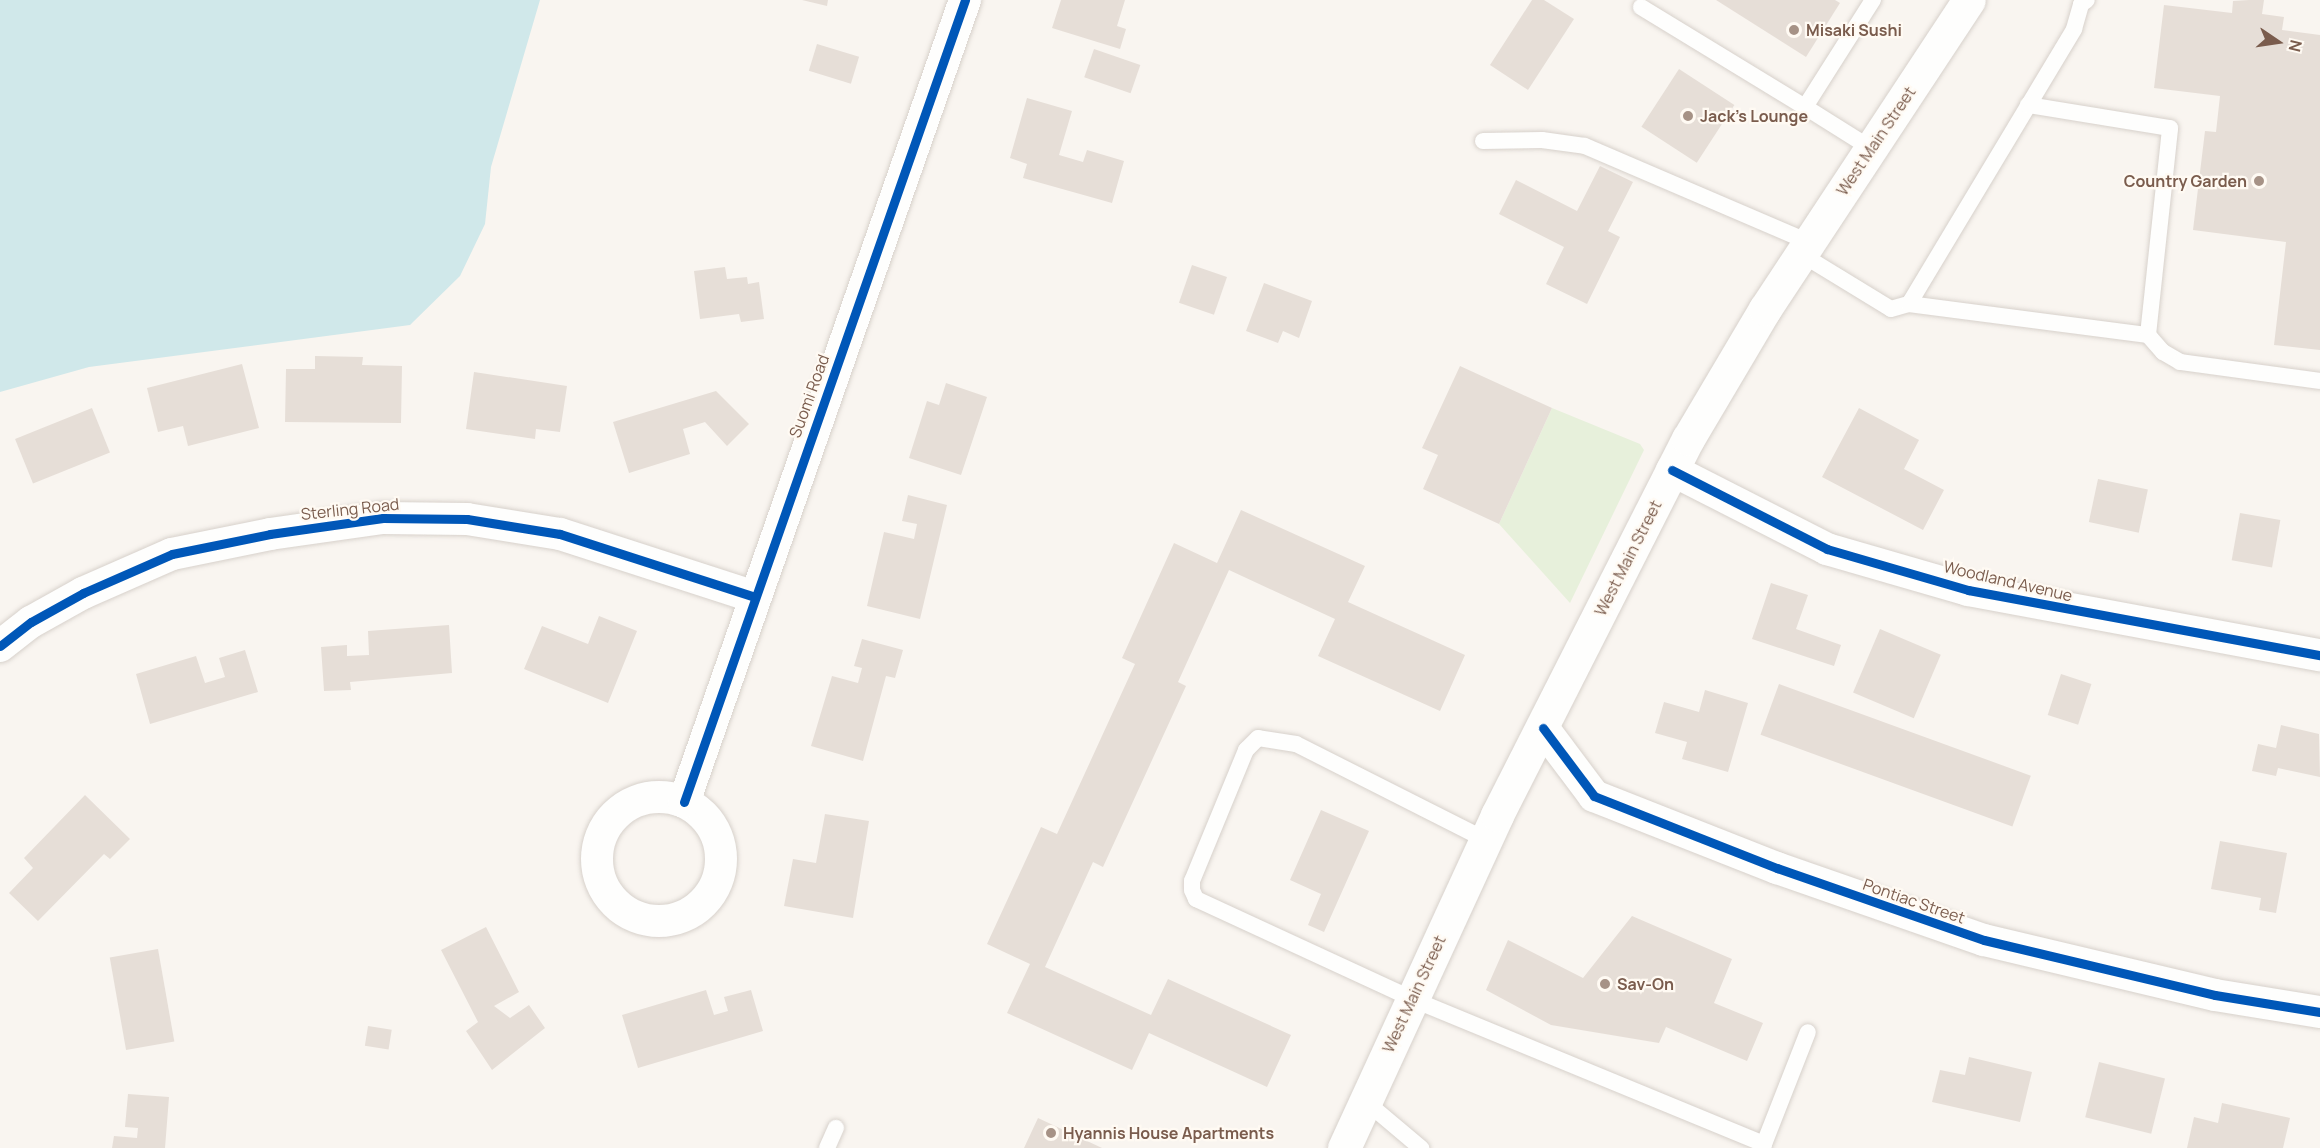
<!DOCTYPE html>
<style>
body{margin:0}
#map{position:relative;width:2320px;height:1148px;overflow:hidden;background:#f9f5f0;font-family:Manrope,sans-serif}
div>[style]{position:absolute}
.green>*{inset:0;background:#e7f0db}
.water>*{inset:0;background:#d0e8ea}
.building>*{inset:0;background:#e6ded7;transform-origin:0 0}
.roads{filter:drop-shadow(0 0 2px #d7d1cb) drop-shadow(0 0 2px #d7d1cb)}
.lane>*{height:16px;margin:-8px;padding:0 8px;transform-origin:8px;border-radius:8px;background:#fefefd}
.street>*{height:32px;margin:-16px;padding:0 16px;transform-origin:16px;border-radius:16px;background:#fefefd}
.street>.ring{margin:-16px;padding:0;box-sizing:content-box;background:none;border:32px solid #fefefd;border-radius:50%}
.secondary>*{height:33px;margin:-16.5px;padding:0 16.5px;transform-origin:16.5px;border-radius:16.5px;background:#fefefd}
.cycleway>*{height:9px;margin:-4.5px;padding:0 4.5px;transform-origin:4.5px;border-radius:4.5px;background:#0057b8}
.dots>*{width:16px;height:16px;translate:-50% -50%;box-sizing:border-box;border:3px solid #fffaf3;border-radius:50%}
span{translate:-50% -50%;white-space:nowrap;text-align:center;line-height:1.15;-webkit-text-stroke:4.5px #fffaf3;paint-order:stroke}
.poi-label{font-size:16px;color:#7a5c4d;font-weight:700}
.left{translate:0 -50%;text-align:left}
.right{translate:-100% -50%;text-align:right}
.street-label{font-size:16px;color:#7a5c4d}
.north{position:absolute;left:2248px;top:12px;width:60px;height:60px;-webkit-text-stroke:4px #fffaf3;paint-order:stroke;rotate:103deg;font-size:16px;font-weight:700;line-height:24px;text-align:center;color:#7a5c4d}
.north::after{content:'';display:block;margin:auto;width:21px;height:27px;background:#7a5c4d;clip-path:polygon(50% 0,100% 100%,50% 72%,0 100%)}
</style>
<div id="map">
<div class="green">
<div style="clip-path:polygon(1552px 408px,1640px 444px,1644px 450px,1570px 603px,1499px 524px)"></div>
</div>
<div class="water">
<div style="clip-path:polygon(0 0,540px 0,491px 167px,485px 224px,460px 276px,410px 325px,89px 367px,0 392px)"></div>
</div>
<div class="building">
<div style="clip-path:polygon(802px 0,828px 0,827px 6px)"></div>
<div style="clip-path:polygon(1061px 0,1125px 0,1117px 26px,1126px 29px,1120px 49px,1052px 28px)"></div>
<div style="clip-path:polygon(1532px 0,1544px 0,1574px 19px,1528px 90px,1490px 65px)"></div>
<div style="clip-path:polygon(1716px 0,1835px 0,1840px 3px,1806px 57px)"></div>
<div style="clip-path:polygon(2249px 0,2264px 0,2262px 14px,2284px 17px,2282px 30px,2320px 35px,2320px 350px,2274px 345px,2286px 242px,2193px 230px,2205px 131px,2216px 132px,2220px 96px,2154px 88px,2164px 5px,2232px 13px,2233px 1px)"></div>
<div style="left:817px;top:44px;width:44px;height:28px;rotate:17deg"></div>
<div style="left:1094px;top:49px;width:49px;height:30px;rotate:19deg"></div>
<div style="left:1679px;top:69px;width:66px;height:69px;rotate:33deg"></div>
<div style="clip-path:polygon(1027px 98px,1072px 111px,1059px 155px,1083px 162px,1087px 150px,1124px 161px,1112px 203px,1023px 178px,1027px 164px,1010px 158px)"></div>
<div style="clip-path:polygon(1600px 166px,1633px 182px,1608px 231px,1620px 237px,1587px 304px,1546px 284px,1564px 247px,1499px 214px,1516px 180px,1577px 211px)"></div>
<div style="left:1192px;top:265px;width:37px;height:40px;rotate:19deg"></div>
<div style="clip-path:polygon(725px 267px,727px 279px,747px 277px,748px 284px,759px 282px,764px 319px,741px 322px,739px 314px,700px 319px,694px 271px)"></div>
<div style="clip-path:polygon(1264px 283px,1312px 301px,1299px 338px,1283px 331px,1278px 343px,1246px 331px)"></div>
<div style="clip-path:polygon(315px 356px,363px 357px,362px 365px,402px 366px,401px 423px,285px 422px,286px 369px,315px 369px)"></div>
<div style="clip-path:polygon(242px 364px,259px 428px,188px 446px,183px 426px,158px 432px,147px 388px)"></div>
<div style="clip-path:polygon(1460px 366px,1552px 408px,1499px 524px,1423px 489px,1438px 455px,1422px 448px)"></div>
<div style="clip-path:polygon(474px 372px,567px 386px,560px 432px,536px 429px,535px 439px,466px 429px)"></div>
<div style="clip-path:polygon(946px 383px,987px 397px,961px 475px,909px 458px,927px 401px,939px 405px)"></div>
<div style="clip-path:polygon(716px 391px,749px 424px,727px 446px,705px 422px,683px 429px,690px 454px,629px 473px,613px 422px)"></div>
<div style="left:92px;top:408px;width:48px;height:83px;rotate:68deg"></div>
<div style="clip-path:polygon(1859px 408px,1919px 440px,1904px 469px,1944px 490px,1923px 530px,1822px 477px)"></div>
<div style="left:2098px;top:479px;width:51px;height:44px;rotate:12deg"></div>
<div style="clip-path:polygon(908px 495px,947px 505px,920px 619px,867px 606px,884px 532px,914px 539px,917px 524px,902px 521px)"></div>
<div style="clip-path:polygon(1241px 510px,1365px 566px,1348px 602px,1465px 655px,1440px 711px,1318px 656px,1335px 619px,1229px 570px,1178px 682px,1186px 686px,1103px 867px,1093px 862px,1045px 967px,1151px 1015px,1168px 979px,1291px 1035px,1267px 1087px,1149px 1033px,1132px 1070px,1007px 1013px,1030px 964px,987px 944px,1041px 827px,1057px 834px,1135px 664px,1122px 658px,1174px 543px,1217px 563px)"></div>
<div style="left:2240px;top:513px;width:41px;height:48px;rotate:10deg"></div>
<div style="clip-path:polygon(1771px 583px,1808px 595px,1796px 629px,1841px 645px,1834px 666px,1752px 639px)"></div>
<div style="clip-path:polygon(599px 616px,637px 631px,608px 703px,524px 669px,542px 626px,588px 644px)"></div>
<div style="clip-path:polygon(449px 625px,452px 673px,350px 682px,351px 690px,324px 691px,321px 647px,347px 645px,347px 656px,369px 655px,368px 631px)"></div>
<div style="left:1880px;top:629px;width:66px;height:69px;rotate:23deg"></div>
<div style="clip-path:polygon(862px 639px,903px 650px,895px 678px,886px 676px,863px 761px,811px 746px,832px 676px,858px 683px,862px 668px,854px 666px)"></div>
<div style="clip-path:polygon(245px 650px,258px 692px,150px 724px,136px 674px,196px 656px,205px 683px,225px 677px,219px 658px)"></div>
<div style="left:2061px;top:674px;width:32px;height:43px;rotate:18deg"></div>
<div style="left:1779px;top:684px;width:268px;height:54px;rotate:20deg"></div>
<div style="clip-path:polygon(1705px 690px,1748px 703px,1728px 772px,1682px 759px,1687px 742px,1655px 733px,1664px 702px,1699px 712px)"></div>
<div style="clip-path:polygon(2281px 725px,2319px 734px,2320px 777px,2278px 768px,2276px 776px,2252px 771px,2258px 744px,2276px 748px)"></div>
<div style="clip-path:polygon(85px 795px,130px 839px,110px 859px,104px 854px,38px 921px,9px 893px,33px 868px,24px 858px)"></div>
<div style="clip-path:polygon(1321px 810px,1369px 831px,1324px 932px,1308px 925px,1321px 894px,1290px 880px)"></div>
<div style="clip-path:polygon(825px 814px,869px 821px,853px 918px,784px 906px,793px 859px,816px 863px)"></div>
<div style="clip-path:polygon(2220px 841px,2287px 853px,2276px 913px,2259px 910px,2261px 898px,2211px 889px)"></div>
<div style="clip-path:polygon(1632px 916px,1732px 959px,1714px 1003px,1763px 1023px,1747px 1061px,1666px 1027px,1659px 1043px,1551px 1025px,1486px 990px,1508px 940px,1583px 978px)"></div>
<div style="clip-path:polygon(486px 927px,519px 992px,494px 1006px,510px 1018px,529px 1005px,545px 1028px,492px 1070px,466px 1031px,478px 1022px,441px 950px)"></div>
<div style="left:158px;top:949px;width:94px;height:49px;rotate:80deg"></div>
<div style="clip-path:polygon(706px 990px,714px 1015px,728px 1011px,724px 997px,751px 990px,763px 1031px,638px 1068px,622px 1015px)"></div>
<div style="left:368px;top:1026px;width:24px;height:20px;rotate:9deg"></div>
<div style="clip-path:polygon(1969px 1057px,2032px 1072px,2020px 1122px,1932px 1102px,1940px 1070px,1965px 1075px)"></div>
<div style="left:2099px;top:1062px;width:68px;height:57px;rotate:14deg"></div>
<div style="clip-path:polygon(128px 1094px,169px 1097px,165px 1148px,112px 1148px,114px 1136px,137px 1138px,138px 1128px,125px 1127px)"></div>
<div style="clip-path:polygon(2222px 1103px,2290px 1118px,2283px 1148px,2187px 1148px,2194px 1117px,2218px 1123px)"></div>
<div style="clip-path:polygon(1038px 1118px,1102px 1148px,1024px 1148px)"></div>
</div>
<div class="roads">
<div class="lane">
<div style="left:1641px;top:7px;width:192px;rotate:31.4deg"></div>
<div style="left:1483px;top:141px;width:59px;rotate:-1deg"></div>
<div style="left:1542px;top:140px;width:43px;rotate:7.9deg"></div>
<div style="left:1585px;top:146px;width:244px;rotate:23.2deg"></div>
<div style="left:1872px;top:149px;width:79px;rotate:-147.9deg"></div>
<div style="left:1805px;top:107px;width:127px;rotate:-57.6deg"></div>
<div style="left:1801px;top:254px;width:105px;rotate:31.4deg"></div>
<div style="left:1891px;top:309px;width:19px;rotate:-16deg"></div>
<div style="left:1909px;top:304px;width:321px;rotate:-59deg"></div>
<div style="left:2074px;top:29px;width:26px;rotate:-74deg"></div>
<div style="left:2081px;top:4px;width:7px;rotate:-34deg"></div>
<div style="left:1909px;top:304px;width:241px;rotate:7.4deg"></div>
<div style="left:2148px;top:335px;width:208px;rotate:-83.9deg"></div>
<div style="left:2170px;top:128px;width:144px;rotate:-170.8deg"></div>
<div style="left:2148px;top:335px;width:23px;rotate:49deg"></div>
<div style="left:2163px;top:352px;width:20px;rotate:30deg"></div>
<div style="left:2180px;top:362px;width:141px;rotate:7.7deg"></div>
<div style="left:1486px;top:840px;width:213px;rotate:-153.2deg"></div>
<div style="left:1296px;top:744px;width:38px;rotate:-171deg"></div>
<div style="left:1258px;top:738px;width:17px;rotate:135deg"></div>
<div style="left:1246px;top:750px;width:142px;rotate:112.4deg"></div>
<div style="left:1192px;top:881px;width:9px;rotate:90deg"></div>
<div style="left:1192px;top:890px;width:10px;rotate:66deg"></div>
<div style="left:1196px;top:899px;width:238px;rotate:24.8deg"></div>
<div style="left:1412px;top:999px;width:381px;rotate:22.4deg"></div>
<div style="left:1764px;top:1144px;width:120px;rotate:-68.6deg"></div>
<div style="left:1364px;top:1100px;width:75px;rotate:40.1deg"></div>
<div style="left:827px;top:1148px;width:22px;rotate:-66deg"></div>
</div>
<div class="street">
<div style="left:1672px;top:470px;width:174px;rotate:27deg"></div>
<div style="left:1827px;top:549px;width:147px;rotate:16.2deg"></div>
<div style="left:1968px;top:590px;width:358px;rotate:10.5deg"></div>
<div style="left:0;top:646px;width:39px;rotate:-38deg"></div>
<div style="left:31px;top:622px;width:60px;rotate:-29.1deg"></div>
<div style="left:83px;top:593px;width:97px;rotate:-23.7deg"></div>
<div style="left:172px;top:554px;width:100px;rotate:-11.5deg"></div>
<div style="left:270px;top:534px;width:114px;rotate:-8.1deg"></div>
<div style="left:383px;top:518px;width:84px;rotate:0.7deg"></div>
<div style="left:467px;top:519px;width:94px;rotate:9.2deg"></div>
<div style="left:560px;top:534px;width:205px;rotate:17.9deg"></div>
<div style="left:1543px;top:728px;width:85px;rotate:53.1deg"></div>
<div style="left:1594px;top:796px;width:197px;rotate:21.5deg"></div>
<div style="left:1777px;top:868px;width:219px;rotate:19.2deg"></div>
<div style="left:1984px;top:940px;width:237px;rotate:13.4deg"></div>
<div style="left:2215px;top:995px;width:106px;rotate:9.2deg"></div>
<div class="ring" style="left:597px;top:797px;width:92px;height:92px"></div>
<div style="left:684px;top:802px;width:850px;rotate:-70.69deg"></div>
</div>
<div class="secondary">
<div style="left:1344px;top:1148px;width:366px;rotate:-65.3deg"></div>
<div style="left:1497px;top:815px;width:422px;rotate:-63.1deg"></div>
<div style="left:1688px;top:439px;width:151px;rotate:-59.4deg"></div>
<div style="left:1765px;top:309px;width:370px;rotate:-56.6deg"></div>
</div>
</div>
<div class="cycleway">
<div style="left:1672px;top:470px;width:174px;rotate:27deg"></div>
<div style="left:1827px;top:549px;width:147px;rotate:16.2deg"></div>
<div style="left:1968px;top:590px;width:358px;rotate:10.5deg"></div>
<div style="left:0;top:646px;width:39px;rotate:-38deg"></div>
<div style="left:31px;top:622px;width:60px;rotate:-29.1deg"></div>
<div style="left:83px;top:593px;width:97px;rotate:-23.7deg"></div>
<div style="left:172px;top:554px;width:100px;rotate:-11.5deg"></div>
<div style="left:270px;top:534px;width:114px;rotate:-8.1deg"></div>
<div style="left:383px;top:518px;width:84px;rotate:0.7deg"></div>
<div style="left:467px;top:519px;width:94px;rotate:9.2deg"></div>
<div style="left:560px;top:534px;width:205px;rotate:17.9deg"></div>
<div style="left:1543px;top:728px;width:85px;rotate:53.1deg"></div>
<div style="left:1594px;top:796px;width:197px;rotate:21.5deg"></div>
<div style="left:1777px;top:868px;width:219px;rotate:19.2deg"></div>
<div style="left:1984px;top:940px;width:237px;rotate:13.4deg"></div>
<div style="left:2215px;top:995px;width:106px;rotate:9.2deg"></div>
<div style="left:684px;top:802px;width:850px;rotate:-70.69deg"></div>
</div>
<div class="dots">
<div style="left:1794px;top:30px;background:#a69286"></div>
<div style="left:1688px;top:116px;background:#a69286"></div>
<div style="left:2259px;top:181px;background:#a69286"></div>
<div style="left:1605px;top:984px;background:#a69286"></div>
<div style="left:1051px;top:1133px;background:#a69286"></div>
</div>
<div class="poi-label">
<span class="left" style="left:1806px;top:30px">Misaki Sushi</span>
<span class="left" style="left:1700px;top:116px">Jack's Lounge</span>
<span class="right" style="left:2247px;top:181px">Country Garden</span>
<span class="left" style="left:1617px;top:984px">Sav-On</span>
<span class="left" style="left:1063px;top:1133px">Hyannis House Apartments</span>
</div>
<div class="street-label">
<span style="left:1876px;top:141px;rotate:-56deg">West Main Street</span>
<span style="left:809px;top:396px;rotate:-70deg">Suomi Road</span>
<span style="left:350px;top:509px;rotate:-6deg">Sterling Road</span>
<span style="left:1628px;top:558px;rotate:-63deg">West Main Street</span>
<span style="left:2008px;top:581px;rotate:13deg">Woodland Avenue</span>
<span style="left:1914px;top:901px;rotate:19deg">Pontiac Street</span>
<span style="left:1414px;top:994px;rotate:-65deg">West Main Street</span>
</div>
<div class="north">N</div>
</div>
